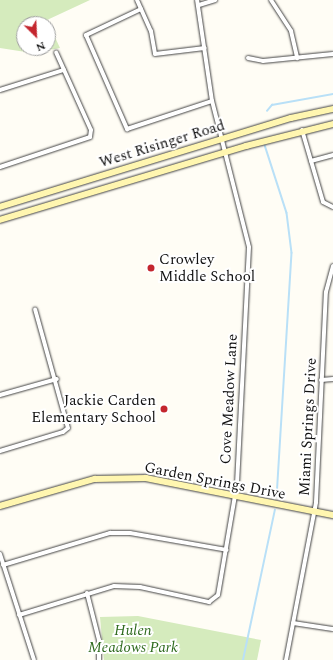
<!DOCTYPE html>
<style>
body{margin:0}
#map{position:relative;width:333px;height:660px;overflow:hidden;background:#fffdf5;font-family:Spectral,serif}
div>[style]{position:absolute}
.green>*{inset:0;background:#d5ebbd}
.stream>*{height:1.5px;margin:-0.75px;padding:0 0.75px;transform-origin:0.75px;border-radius:0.75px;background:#b9e0f7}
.roads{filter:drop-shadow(0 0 1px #444) drop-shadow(0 0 1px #444)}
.street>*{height:4px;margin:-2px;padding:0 2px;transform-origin:2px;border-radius:2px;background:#fff}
.secondary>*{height:5.5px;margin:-2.75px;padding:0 2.75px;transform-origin:2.75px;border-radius:2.75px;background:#fff6b0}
.dots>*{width:11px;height:11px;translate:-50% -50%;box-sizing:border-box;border:2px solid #fff;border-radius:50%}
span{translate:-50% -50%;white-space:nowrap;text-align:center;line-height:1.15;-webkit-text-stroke:4px #fff;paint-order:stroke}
.street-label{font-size:15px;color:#111}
.poi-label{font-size:15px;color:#111}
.left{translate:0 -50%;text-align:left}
.right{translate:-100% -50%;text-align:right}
.park-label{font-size:15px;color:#2f6b1f;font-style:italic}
.north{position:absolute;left:16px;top:16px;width:40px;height:40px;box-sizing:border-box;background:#fff;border:1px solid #a0a0a0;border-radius:50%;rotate:156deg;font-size:11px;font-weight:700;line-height:16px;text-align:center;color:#111}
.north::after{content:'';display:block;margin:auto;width:14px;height:18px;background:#c4262e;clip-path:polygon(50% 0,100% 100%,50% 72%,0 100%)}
</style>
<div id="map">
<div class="green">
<div style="clip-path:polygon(evenodd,0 0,90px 0,47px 20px,60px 48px,32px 53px,0 48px,0 0,24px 24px,48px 24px,48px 48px,24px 48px,24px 24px)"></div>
<div style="clip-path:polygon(138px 616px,261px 640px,257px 660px,104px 660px,100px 617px)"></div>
</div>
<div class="stream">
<div style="left:267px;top:111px;width:8px;rotate:-50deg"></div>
<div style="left:272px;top:105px;width:62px;rotate:-10.2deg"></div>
<div style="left:265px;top:145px;width:71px;rotate:72.1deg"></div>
<div style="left:287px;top:213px;width:40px;rotate:82.9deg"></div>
<div style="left:292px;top:253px;width:244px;rotate:93.5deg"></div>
<div style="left:243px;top:660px;width:153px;rotate:-78deg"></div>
</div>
<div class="roads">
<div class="street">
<div style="left:137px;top:0;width:34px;rotate:66deg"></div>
<div style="left:151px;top:31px;width:23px;rotate:80deg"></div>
<div style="left:155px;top:54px;width:50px;rotate:-6.8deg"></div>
<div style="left:271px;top:0;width:37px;rotate:57deg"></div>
<div style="left:291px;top:31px;width:28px;rotate:77deg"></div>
<div style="left:199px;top:5px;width:17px;rotate:-17deg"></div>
<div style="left:141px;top:9px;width:61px;rotate:154.7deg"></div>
<div style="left:86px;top:35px;width:103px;rotate:66.4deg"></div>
<div style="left:127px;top:129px;width:89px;rotate:-18.2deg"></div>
<div style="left:248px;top:58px;width:15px;rotate:11deg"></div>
<div style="left:263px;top:61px;width:70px;rotate:-5.7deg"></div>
<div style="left:0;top:90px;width:67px;rotate:-17.4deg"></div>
<div style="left:302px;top:130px;width:75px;rotate:73.7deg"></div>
<div style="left:323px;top:202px;width:11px;rotate:27deg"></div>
<div style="left:311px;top:161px;width:23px;rotate:-15deg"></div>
<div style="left:0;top:167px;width:95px;rotate:-18.4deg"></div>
<div style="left:90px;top:137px;width:7px;rotate:-82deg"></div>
<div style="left:91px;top:130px;width:85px;rotate:-114.2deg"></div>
<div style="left:321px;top:380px;width:12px;rotate:-5deg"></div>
<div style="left:0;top:395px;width:59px;rotate:-15.7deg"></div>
<div style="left:0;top:451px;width:66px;rotate:-16.8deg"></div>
<div style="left:63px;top:432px;width:6px;rotate:-39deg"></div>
<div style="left:68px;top:428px;width:123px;rotate:-105.5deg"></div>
<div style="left:0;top:554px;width:111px;rotate:72.2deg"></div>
<div style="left:3px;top:565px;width:112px;rotate:-16.7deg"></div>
<div style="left:110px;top:533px;width:20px"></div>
<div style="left:130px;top:533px;width:98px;rotate:9.9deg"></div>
<div style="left:87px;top:593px;width:49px;rotate:75.7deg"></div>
<div style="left:99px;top:640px;width:20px;rotate:90deg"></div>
<div style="left:19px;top:615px;width:99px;rotate:-17deg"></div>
<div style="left:114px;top:586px;width:26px;rotate:2deg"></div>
<div style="left:140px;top:587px;width:71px;rotate:12.3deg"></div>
<div style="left:209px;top:602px;width:11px;rotate:-38deg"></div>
<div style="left:218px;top:595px;width:113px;rotate:-80.3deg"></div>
<div style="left:237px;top:484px;width:237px;rotate:-87.1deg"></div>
<div style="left:249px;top:247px;width:151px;rotate:-104.2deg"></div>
<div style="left:212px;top:101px;width:102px;rotate:-98.4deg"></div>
<div style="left:293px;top:623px;width:40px;rotate:8.5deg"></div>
<div style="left:286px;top:660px;width:161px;rotate:-79.2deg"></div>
<div style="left:316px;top:502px;width:210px;rotate:-87.3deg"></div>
<div style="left:326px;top:292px;width:27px;rotate:-75deg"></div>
</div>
<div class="secondary">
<div style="left:0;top:207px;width:304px;rotate:-17deg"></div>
<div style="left:291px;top:118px;width:43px;rotate:-12.1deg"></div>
<div style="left:0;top:220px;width:257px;rotate:-16.7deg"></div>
<div style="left:246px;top:146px;width:90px;rotate:-14.2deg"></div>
<div style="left:0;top:506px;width:99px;rotate:-15.9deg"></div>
<div style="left:95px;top:479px;width:51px;rotate:-1.1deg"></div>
<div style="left:146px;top:478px;width:191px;rotate:11.2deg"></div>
</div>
</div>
<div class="dots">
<div style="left:151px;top:268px;background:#c4262e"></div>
<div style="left:164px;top:409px;background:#c4262e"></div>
</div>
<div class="street-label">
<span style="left:162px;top:144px;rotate:-17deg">West Risinger Road</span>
<span style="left:229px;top:399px;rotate:-87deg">Cove Meadow Lane</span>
<span style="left:308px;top:427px;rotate:-87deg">Miami Springs Drive</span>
<span style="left:215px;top:481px;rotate:11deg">Garden Springs Drive</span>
</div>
<div class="poi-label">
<span class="left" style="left:159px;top:268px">Crowley<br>Middle School</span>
<span class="right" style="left:156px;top:409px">Jackie Carden<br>Elementary School</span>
</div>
<div class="park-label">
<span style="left:133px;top:639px">Hulen<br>Meadows Park</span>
</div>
<div class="north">N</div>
</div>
